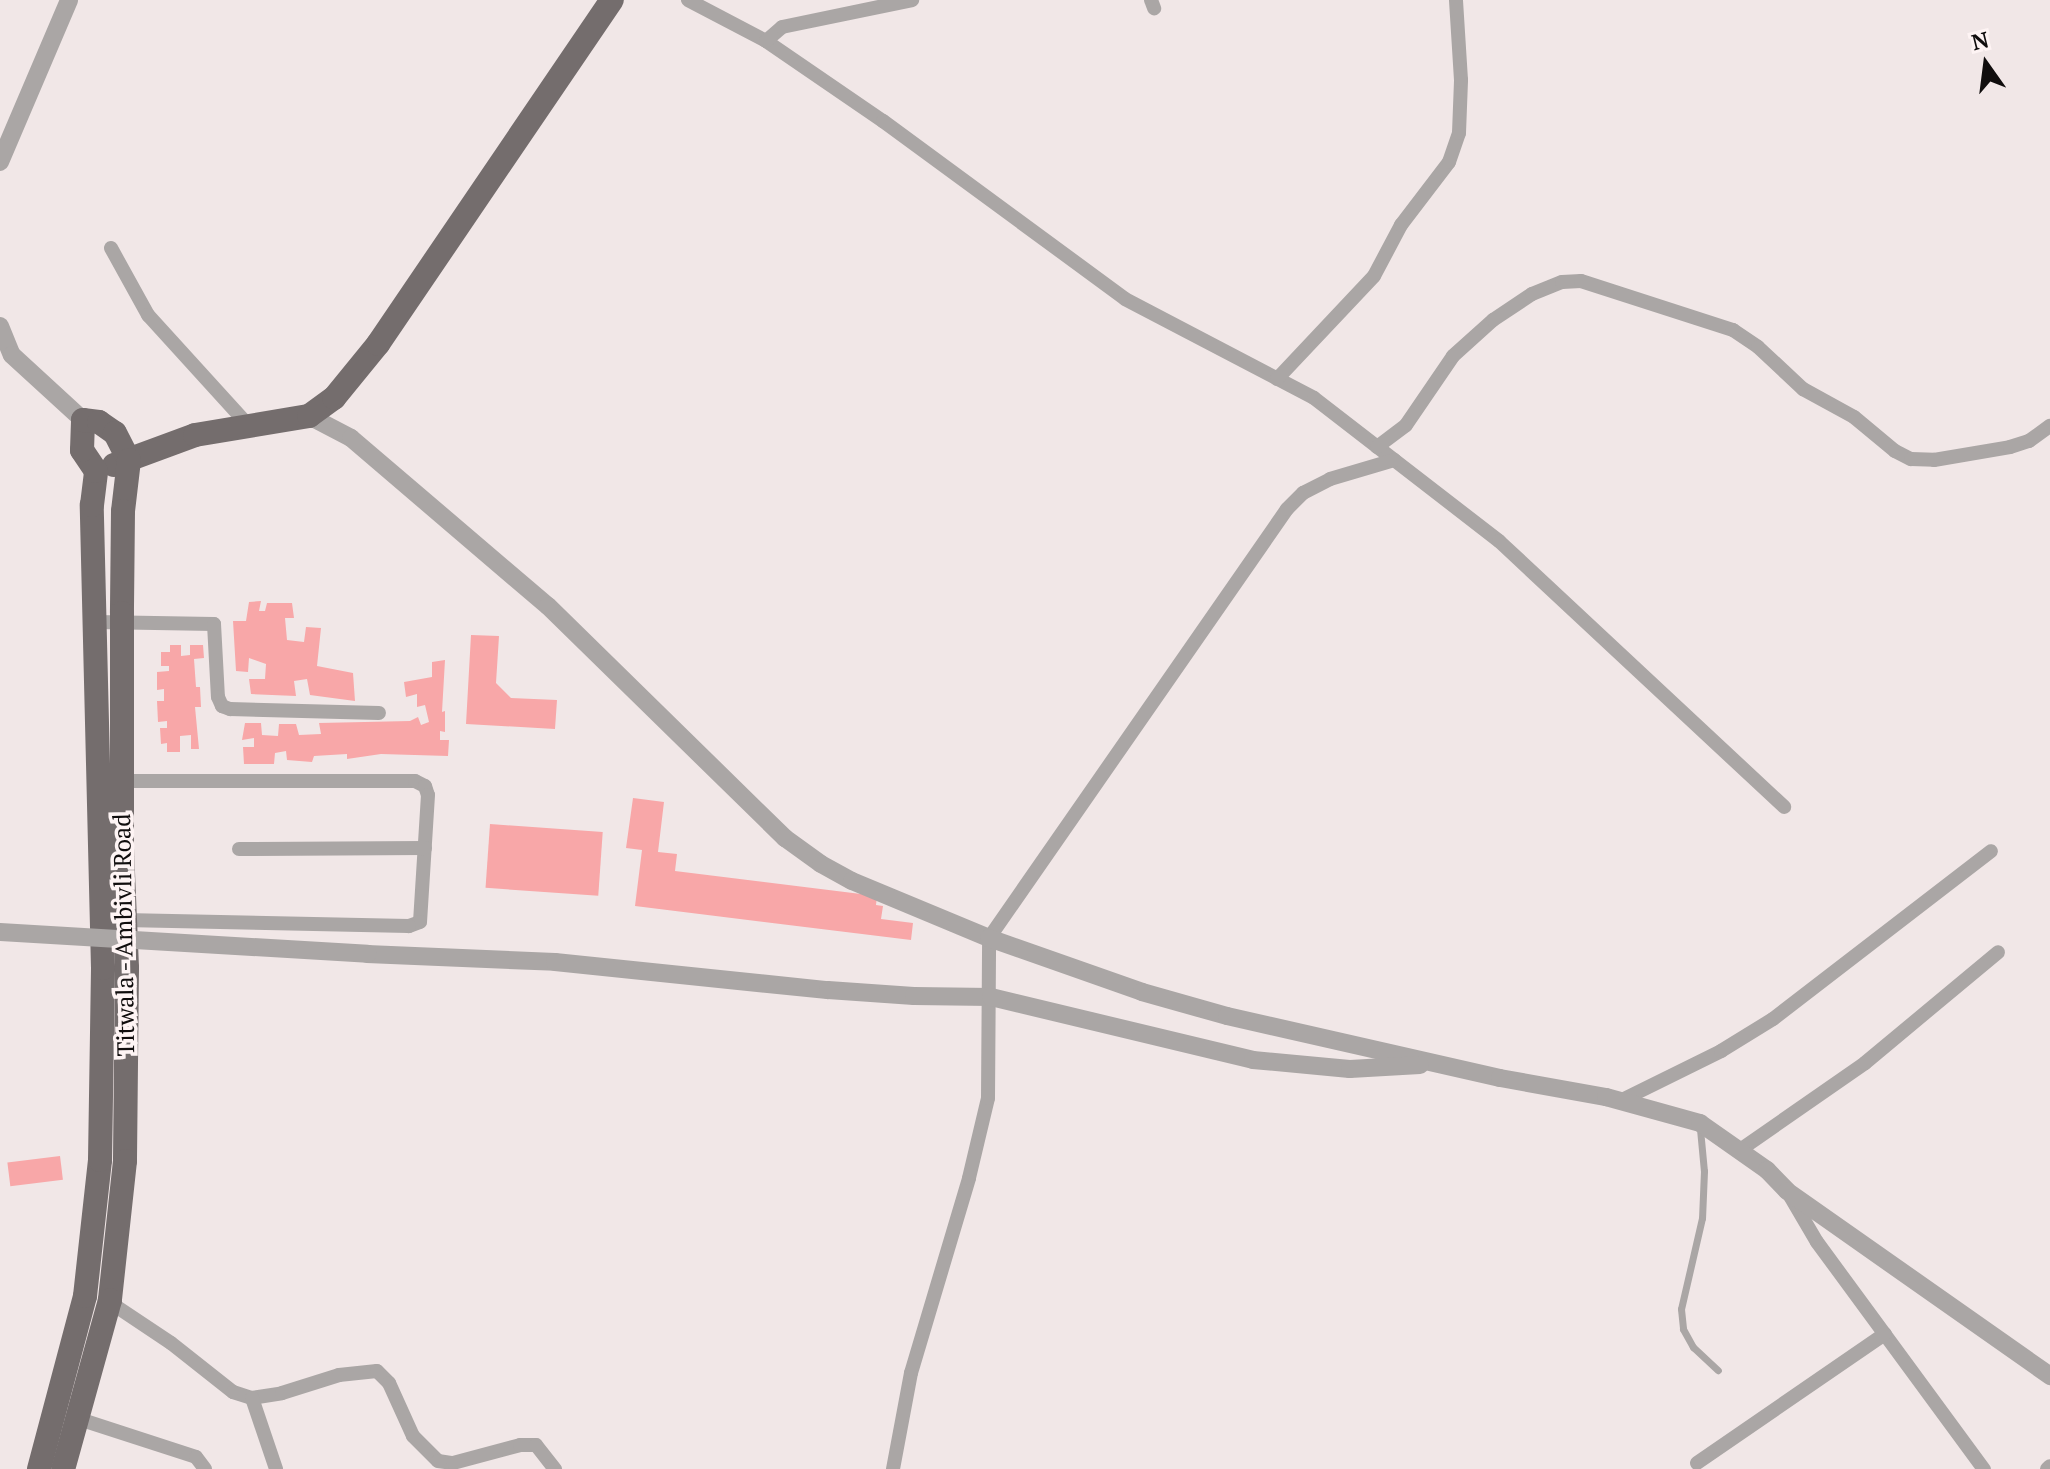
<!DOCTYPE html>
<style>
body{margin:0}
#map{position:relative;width:2050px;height:1469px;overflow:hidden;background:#f1e7e7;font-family:"PT Serif",serif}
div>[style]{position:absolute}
.building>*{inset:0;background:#f8a7a8;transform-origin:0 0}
.service>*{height:7px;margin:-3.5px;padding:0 3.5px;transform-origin:3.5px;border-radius:3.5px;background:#aaa6a5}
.minor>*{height:14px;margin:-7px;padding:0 7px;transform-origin:7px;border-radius:7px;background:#aaa6a5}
.tertiary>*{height:18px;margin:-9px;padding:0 9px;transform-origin:9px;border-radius:9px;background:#aaa6a5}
.primary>*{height:24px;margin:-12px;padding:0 12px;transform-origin:12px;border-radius:12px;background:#746d6d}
.tertiary-bridge>*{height:18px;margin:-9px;padding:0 9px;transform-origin:9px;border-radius:9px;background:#aaa6a5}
span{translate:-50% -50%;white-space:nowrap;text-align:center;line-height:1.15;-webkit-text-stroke:7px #fef4f4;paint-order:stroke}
.street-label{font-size:24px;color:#100d0d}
.north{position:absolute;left:1946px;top:24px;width:80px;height:80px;-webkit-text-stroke:6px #fef4f4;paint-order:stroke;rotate:346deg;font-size:22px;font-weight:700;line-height:32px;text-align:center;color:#100d0d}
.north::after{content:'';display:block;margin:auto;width:28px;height:36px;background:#100d0d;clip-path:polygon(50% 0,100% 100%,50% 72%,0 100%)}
</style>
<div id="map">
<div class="building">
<div style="clip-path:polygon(261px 601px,259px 611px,265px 611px,267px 603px,292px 603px,294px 618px,285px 618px,287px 640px,304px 642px,306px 627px,321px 628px,317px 666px,353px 673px,355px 701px,310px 695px,307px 679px,294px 681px,296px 696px,251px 694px,249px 679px,265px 679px,266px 664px,249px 658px,248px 672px,236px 671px,233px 621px,246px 621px,249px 602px)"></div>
<div style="clip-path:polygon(471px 635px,499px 636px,496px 683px,511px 698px,557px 700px,555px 729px,466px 724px)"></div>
<div style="clip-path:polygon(170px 645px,181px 645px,181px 656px,190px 655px,190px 645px,203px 645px,204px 658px,194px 659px,196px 687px,200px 687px,201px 707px,195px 707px,199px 749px,191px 749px,191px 735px,180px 736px,180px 752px,167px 752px,167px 743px,161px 744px,160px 728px,167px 728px,167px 721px,158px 722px,157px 701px,164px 701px,164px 689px,157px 690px,157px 672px,169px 671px,169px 666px,161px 666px,161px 652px,170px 652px)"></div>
<div style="clip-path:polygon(445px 660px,442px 712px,445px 711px,445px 732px,440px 731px,440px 740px,449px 740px,448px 756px,381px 754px,347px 759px,347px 754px,314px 756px,312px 762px,287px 760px,286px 751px,275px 753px,274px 764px,244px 764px,243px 747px,254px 747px,254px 738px,242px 740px,245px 723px,261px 723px,262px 735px,278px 736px,279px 724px,296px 724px,299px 735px,321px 734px,319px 723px,410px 721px,418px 717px,421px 725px,429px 722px,425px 705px,417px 707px,417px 694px,406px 697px,404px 682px,432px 677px,432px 662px)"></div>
<div style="clip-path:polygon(633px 798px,664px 802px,658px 852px,677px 854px,675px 871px,877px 896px,876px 905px,883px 906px,881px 919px,913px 923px,911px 940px,635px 906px,642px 850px,626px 848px)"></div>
<div style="left:490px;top:824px;width:113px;height:64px;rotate:4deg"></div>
<div style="left:60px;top:1156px;width:24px;height:53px;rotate:83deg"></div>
</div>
<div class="service">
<div style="left:1700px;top:1129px;width:42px;rotate:84.6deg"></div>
<div style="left:1704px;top:1171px;width:47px;rotate:92.4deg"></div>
<div style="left:1702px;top:1218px;width:93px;rotate:103deg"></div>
<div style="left:1681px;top:1309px;width:20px;rotate:84deg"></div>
<div style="left:1683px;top:1329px;width:21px;rotate:61deg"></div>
<div style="left:1693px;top:1347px;width:34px;rotate:43deg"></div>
</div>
<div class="minor">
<div style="left:688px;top:0;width:88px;rotate:27.7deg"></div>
<div style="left:766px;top:41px;width:142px;rotate:34.4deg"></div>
<div style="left:883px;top:121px;width:300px;rotate:36.3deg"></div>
<div style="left:1125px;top:299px;width:213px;rotate:27.6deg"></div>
<div style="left:1314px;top:398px;width:234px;rotate:37.7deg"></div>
<div style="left:1499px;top:541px;width:390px;rotate:43deg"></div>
<div style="left:1151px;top:0;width:9px;rotate:69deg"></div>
<div style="left:766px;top:41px;width:21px;rotate:-41deg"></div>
<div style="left:782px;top:27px;width:133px;rotate:-11.7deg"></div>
<div style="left:111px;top:248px;width:77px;rotate:61.1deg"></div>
<div style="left:148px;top:315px;width:151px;rotate:47.7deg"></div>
<div style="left:1277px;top:379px;width:141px;rotate:-46.7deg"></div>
<div style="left:1374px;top:276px;width:58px;rotate:-62.1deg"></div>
<div style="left:1401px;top:225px;width:79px;rotate:-52.7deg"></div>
<div style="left:1449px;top:162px;width:31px;rotate:-71deg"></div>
<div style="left:1459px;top:133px;width:53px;rotate:-87.8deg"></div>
<div style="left:1461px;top:80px;width:80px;rotate:-93.6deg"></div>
<div style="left:1377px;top:447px;width:36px;rotate:-37deg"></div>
<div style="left:1406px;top:425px;width:83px;rotate:-55.7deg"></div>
<div style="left:1453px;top:356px;width:54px;rotate:-42deg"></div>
<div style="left:1493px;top:320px;width:47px;rotate:-33.7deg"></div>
<div style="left:1532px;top:294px;width:32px;rotate:-22deg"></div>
<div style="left:1562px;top:282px;width:19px;rotate:-3deg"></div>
<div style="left:1581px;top:281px;width:160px;rotate:17.9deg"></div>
<div style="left:1733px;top:330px;width:30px;rotate:34deg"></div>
<div style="left:1758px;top:347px;width:62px;rotate:43deg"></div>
<div style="left:1803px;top:389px;width:58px;rotate:28.8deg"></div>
<div style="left:1854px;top:417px;width:53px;rotate:39.7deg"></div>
<div style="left:1895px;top:451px;width:18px;rotate:27deg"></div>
<div style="left:1911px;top:459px;width:23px;rotate:2deg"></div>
<div style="left:1934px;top:460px;width:77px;rotate:-9.7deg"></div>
<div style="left:2010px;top:447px;width:20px;rotate:-18deg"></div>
<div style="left:2029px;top:441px;width:26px;rotate:-36deg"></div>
<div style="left:96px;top:622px;width:118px;rotate:1deg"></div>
<div style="left:214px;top:624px;width:73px;rotate:86.9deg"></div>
<div style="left:218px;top:697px;width:10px;rotate:66deg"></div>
<div style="left:222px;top:706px;width:9px;rotate:21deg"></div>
<div style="left:230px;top:709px;width:149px;rotate:1.5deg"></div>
<div style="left:123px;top:781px;width:292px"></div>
<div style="left:415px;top:781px;width:11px;rotate:27deg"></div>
<div style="left:425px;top:786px;width:9px;rotate:72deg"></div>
<div style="left:428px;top:795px;width:127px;rotate:93.6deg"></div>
<div style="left:420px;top:922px;width:12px;rotate:160deg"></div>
<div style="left:409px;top:926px;width:285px;rotate:-178.8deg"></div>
<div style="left:239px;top:849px;width:186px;rotate:-0.3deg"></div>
<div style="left:1620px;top:1101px;width:113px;rotate:-26.3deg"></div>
<div style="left:1721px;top:1051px;width:61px;rotate:-31.6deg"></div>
<div style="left:1773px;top:1019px;width:275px;rotate:-37.6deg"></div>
<div style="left:1740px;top:1150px;width:152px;rotate:-34.8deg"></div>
<div style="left:1865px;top:1063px;width:173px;rotate:-39.8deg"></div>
<div style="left:1790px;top:1196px;width:53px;rotate:59.6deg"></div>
<div style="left:1817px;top:1242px;width:282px;rotate:53.7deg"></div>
<div style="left:105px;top:1299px;width:79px;rotate:33.7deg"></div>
<div style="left:171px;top:1343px;width:79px;rotate:38.3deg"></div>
<div style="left:233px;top:1392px;width:20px;rotate:18deg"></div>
<div style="left:252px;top:1398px;width:30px;rotate:-9deg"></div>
<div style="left:282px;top:1393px;width:60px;rotate:-17.5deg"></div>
<div style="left:339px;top:1375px;width:38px;rotate:-6deg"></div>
<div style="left:377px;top:1371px;width:17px;rotate:45deg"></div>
<div style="left:389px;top:1383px;width:58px;rotate:65.6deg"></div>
<div style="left:413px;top:1436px;width:35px;rotate:45deg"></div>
<div style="left:438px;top:1461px;width:15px;rotate:8deg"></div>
<div style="left:453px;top:1463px;width:69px;rotate:-15deg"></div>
<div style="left:520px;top:1445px;width:16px"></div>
<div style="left:536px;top:1445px;width:31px;rotate:52deg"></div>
<div style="left:252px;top:1398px;width:75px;rotate:71.3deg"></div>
<div style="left:76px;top:1418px;width:126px;rotate:18deg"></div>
<div style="left:196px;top:1457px;width:15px;rotate:53deg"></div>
<div style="left:1697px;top:1463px;width:228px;rotate:-34.5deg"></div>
<div style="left:893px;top:1469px;width:98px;rotate:-79.4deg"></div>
<div style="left:911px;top:1373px;width:203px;rotate:-73.4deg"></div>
<div style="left:969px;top:1178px;width:82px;rotate:-76.6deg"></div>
<div style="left:988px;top:1098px;width:160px;rotate:-89.6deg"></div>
<div style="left:989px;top:938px;width:522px;rotate:-55.21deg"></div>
<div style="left:1287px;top:509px;width:23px;rotate:-45deg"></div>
<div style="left:1303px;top:493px;width:30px;rotate:-27deg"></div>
<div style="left:1330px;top:479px;width:67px;rotate:-16.5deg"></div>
<div style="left:2047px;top:1469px;width:4px;rotate:-45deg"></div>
</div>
<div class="tertiary">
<div style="left:0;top:162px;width:176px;rotate:-66.9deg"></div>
<div style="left:0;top:326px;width:31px;rotate:68deg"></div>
<div style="left:12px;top:355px;width:96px;rotate:42.5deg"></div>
<div style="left:309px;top:416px;width:47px;rotate:27.6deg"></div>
<div style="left:351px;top:438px;width:259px;rotate:40.5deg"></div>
<div style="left:548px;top:606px;width:332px;rotate:44.4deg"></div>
<div style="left:785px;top:838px;width:44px;rotate:35.8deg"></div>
<div style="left:821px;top:864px;width:35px;rotate:29deg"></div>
<div style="left:852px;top:881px;width:148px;rotate:22.6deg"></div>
<div style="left:989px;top:938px;width:162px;rotate:19.4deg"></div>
<div style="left:1142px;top:992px;width:88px;rotate:15.8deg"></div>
<div style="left:1227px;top:1016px;width:280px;rotate:12.8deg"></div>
<div style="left:1500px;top:1078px;width:108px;rotate:10.2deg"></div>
<div style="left:1606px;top:1097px;width:98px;rotate:15.5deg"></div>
<div style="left:1700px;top:1123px;width:82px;rotate:35deg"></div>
<div style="left:1767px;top:1170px;width:29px;rotate:46deg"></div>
<div style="left:1787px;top:1191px;width:322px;rotate:35.1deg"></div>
<div style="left:367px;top:954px;width:188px;rotate:2.4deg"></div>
<div style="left:555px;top:962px;width:274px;rotate:5.9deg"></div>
<div style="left:828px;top:990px;width:86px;rotate:4deg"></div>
<div style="left:914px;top:996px;width:77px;rotate:0.7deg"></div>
<div style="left:991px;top:997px;width:269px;rotate:13.5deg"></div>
<div style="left:1253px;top:1060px;width:97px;rotate:5.3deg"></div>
<div style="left:1350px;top:1069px;width:70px;rotate:-3.3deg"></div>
</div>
<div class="primary">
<div style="left:114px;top:465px;width:86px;rotate:-20.3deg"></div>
<div style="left:195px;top:435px;width:116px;rotate:-9.5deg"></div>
<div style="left:309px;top:416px;width:31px;rotate:-36deg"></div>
<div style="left:334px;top:398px;width:70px;rotate:-50.8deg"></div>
<div style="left:378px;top:344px;width:416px;rotate:-55.8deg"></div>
<div style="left:39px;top:1469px;width:179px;rotate:-75.1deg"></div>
<div style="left:85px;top:1296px;width:137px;rotate:-83.7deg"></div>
<div style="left:100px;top:1160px;width:192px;rotate:-89.1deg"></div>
<div style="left:103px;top:968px;width:463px;rotate:-91.4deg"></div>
<div style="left:92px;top:505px;width:34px;rotate:-83deg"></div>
<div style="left:96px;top:471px;width:25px;rotate:-124deg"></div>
<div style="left:82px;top:450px;width:30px;rotate:-88deg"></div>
<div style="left:83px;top:420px;width:16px;rotate:7deg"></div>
<div style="left:99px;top:422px;width:19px;rotate:35deg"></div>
<div style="left:115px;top:433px;width:30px;rotate:63deg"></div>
<div style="left:129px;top:460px;width:51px;rotate:96.7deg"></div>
<div style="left:123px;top:511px;width:102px;rotate:90.6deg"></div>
<div style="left:122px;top:613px;width:235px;rotate:90deg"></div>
<div style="left:122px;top:848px;width:120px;rotate:87.6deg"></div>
<div style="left:127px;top:968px;width:193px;rotate:90.6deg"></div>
<div style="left:125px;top:1161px;width:140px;rotate:96.2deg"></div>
<div style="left:110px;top:1300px;width:175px;rotate:105.5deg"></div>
</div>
<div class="tertiary-bridge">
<div style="left:0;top:932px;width:368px;rotate:3.4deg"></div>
</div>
<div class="street-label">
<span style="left:124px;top:935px;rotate:-91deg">Titwala - Ambivli Road</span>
</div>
<div class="north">N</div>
</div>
